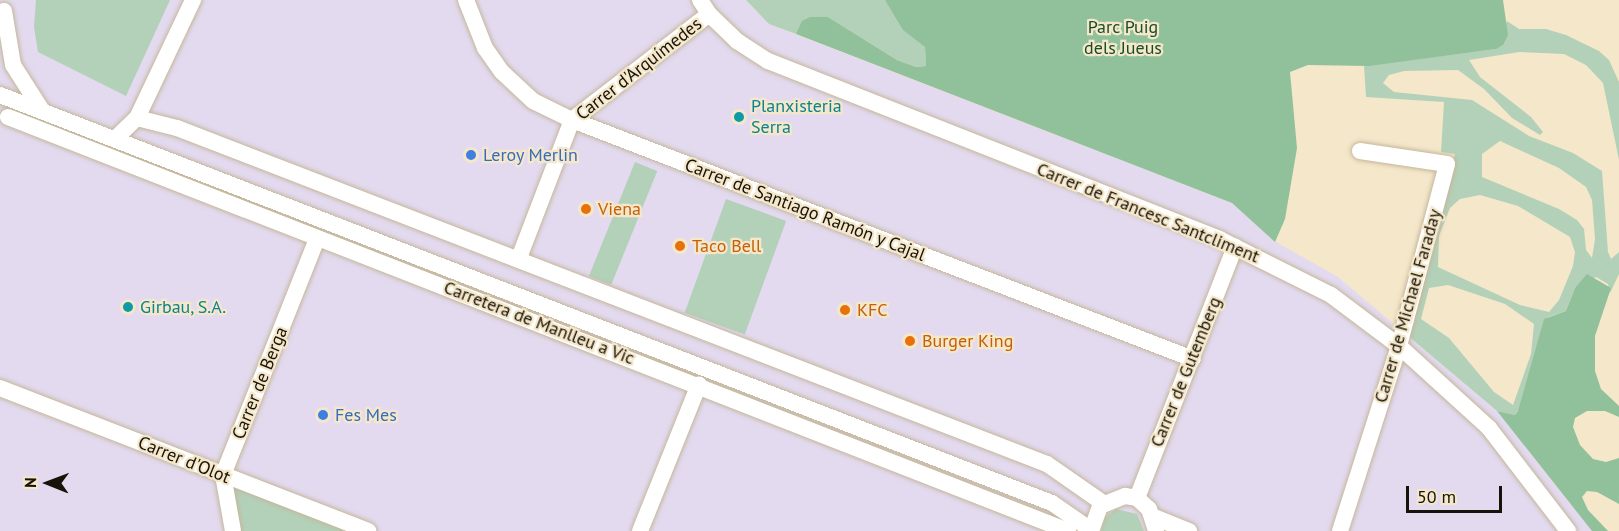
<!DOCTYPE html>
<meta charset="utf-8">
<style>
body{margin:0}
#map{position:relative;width:1619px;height:531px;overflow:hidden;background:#f5e7ca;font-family:"PT Sans",sans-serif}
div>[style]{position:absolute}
.industrial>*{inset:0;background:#e3daf0}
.green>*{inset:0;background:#b3d1b9;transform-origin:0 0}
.forest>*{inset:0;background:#90c19a}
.roads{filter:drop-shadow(0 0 2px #c4b79b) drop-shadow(0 0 2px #c4b79b)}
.minor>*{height:16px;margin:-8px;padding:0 8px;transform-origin:8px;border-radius:8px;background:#fff}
.dots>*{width:16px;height:16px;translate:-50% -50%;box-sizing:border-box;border:3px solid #f5e7ca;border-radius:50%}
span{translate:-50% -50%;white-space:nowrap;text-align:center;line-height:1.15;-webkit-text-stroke:4.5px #f5e7ca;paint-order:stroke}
.park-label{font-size:18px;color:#164d28}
.street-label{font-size:18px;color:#181309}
.culture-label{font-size:18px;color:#0d838f}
.left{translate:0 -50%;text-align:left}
.shop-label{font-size:18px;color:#366cbe}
.food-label{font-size:18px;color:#c56008}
.north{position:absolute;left:18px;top:453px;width:60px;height:60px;-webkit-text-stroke:4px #f5e7ca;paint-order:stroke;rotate:271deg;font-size:16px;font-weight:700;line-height:24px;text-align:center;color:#181309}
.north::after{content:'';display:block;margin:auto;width:21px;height:27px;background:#181309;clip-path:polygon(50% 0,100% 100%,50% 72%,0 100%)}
.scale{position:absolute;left:1406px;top:486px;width:96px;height:27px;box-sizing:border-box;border:3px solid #181309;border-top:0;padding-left:8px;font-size:18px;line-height:21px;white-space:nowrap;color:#181309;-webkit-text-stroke:4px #f5e7ca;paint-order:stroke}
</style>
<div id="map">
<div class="industrial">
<div style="clip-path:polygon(0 0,746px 0,769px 24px,1232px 203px,1276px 242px,1338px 277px,1497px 411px,1592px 531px,0 531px)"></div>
</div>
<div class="green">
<div style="clip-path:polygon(36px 0,170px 0,126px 96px,38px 52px,34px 27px)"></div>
<div style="clip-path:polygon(746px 0,885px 0,925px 47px,926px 66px,916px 67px,897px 60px,828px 17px,810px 17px,796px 34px,769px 24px)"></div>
<div style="clip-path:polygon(evenodd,1507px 21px,1519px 29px,1546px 29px,1566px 35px,1599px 51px,1609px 60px,1619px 82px,1619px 160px,1603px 83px,1586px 65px,1564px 54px,1519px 52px,1469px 60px,1480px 77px,1531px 117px,1543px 132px,1540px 135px,1512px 118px,1484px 89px,1458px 70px,1404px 71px,1389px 75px,1383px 83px,1394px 92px,1472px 100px,1529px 136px,1573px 153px,1602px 171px,1608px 252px,1611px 259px,1619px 252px,1619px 274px,1610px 293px,1608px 284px,1596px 277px,1575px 288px,1566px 311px,1548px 317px,1543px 324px,1523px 403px,1515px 415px,1497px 411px,1407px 335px,1455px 154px,1441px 152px,1444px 102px,1366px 97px,1364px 66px,1496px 49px,1507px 21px,1500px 141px,1559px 168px,1586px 187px,1592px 200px,1595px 239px,1592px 258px,1586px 250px,1584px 229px,1577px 220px,1559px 209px,1482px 177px,1482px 154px,1500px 141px,1507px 21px,1480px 195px,1518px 206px,1570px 237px,1575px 252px,1573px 266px,1559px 300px,1549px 312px,1520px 305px,1438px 267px,1439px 236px,1450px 208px,1460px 199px,1480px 195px,1507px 21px,1448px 285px,1505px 304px,1534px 324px,1531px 354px,1513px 405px,1494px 392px,1449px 338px,1421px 319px,1429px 288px,1448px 285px)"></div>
<div style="left:635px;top:162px;width:24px;height:123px;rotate:22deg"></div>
<div style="left:726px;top:199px;width:64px;height:121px;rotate:20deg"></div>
<div style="clip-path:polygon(223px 475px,368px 531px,233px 531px)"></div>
<div style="clip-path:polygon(1116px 509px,1137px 514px,1144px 531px,1101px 531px,1105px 517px)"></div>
</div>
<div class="forest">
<div style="clip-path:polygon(885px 0,1503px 0,1508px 35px,1503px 45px,1496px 49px,1369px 66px,1308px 65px,1290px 72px,1297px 148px,1285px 219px,1275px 242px,1232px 203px,796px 34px,802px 21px,810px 17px,828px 17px,897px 60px,916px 67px,926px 66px,925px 47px,903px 30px)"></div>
<div style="clip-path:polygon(1587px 274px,1611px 288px,1595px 336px,1595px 371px,1601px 389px,1619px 406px,1619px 417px,1605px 411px,1587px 411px,1575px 418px,1573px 427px,1580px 445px,1593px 459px,1606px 462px,1619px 458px,1619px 504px,1597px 492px,1587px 491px,1582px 497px,1588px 510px,1608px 531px,1592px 531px,1497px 411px,1515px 415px,1518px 411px,1544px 319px,1566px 311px,1575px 288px)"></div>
</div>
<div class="roads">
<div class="minor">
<div style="left:466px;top:0;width:52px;rotate:68.4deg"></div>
<div style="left:485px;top:48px;width:29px;rotate:55deg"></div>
<div style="left:502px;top:72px;width:42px;rotate:43.1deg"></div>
<div style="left:533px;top:101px;width:43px;rotate:26deg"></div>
<div style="left:572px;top:120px;width:665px;rotate:21.05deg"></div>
<div style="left:700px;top:0;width:17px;rotate:57deg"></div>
<div style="left:709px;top:14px;width:39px;rotate:44deg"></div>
<div style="left:737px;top:41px;width:37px;rotate:33deg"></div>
<div style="left:768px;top:61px;width:485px;rotate:21.5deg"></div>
<div style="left:1219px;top:239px;width:125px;rotate:26.6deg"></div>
<div style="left:1331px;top:295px;width:85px;rotate:36.9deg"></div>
<div style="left:1399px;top:346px;width:122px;rotate:42.3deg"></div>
<div style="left:1489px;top:428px;width:130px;rotate:52.5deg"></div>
<div style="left:4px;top:11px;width:55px;rotate:80.5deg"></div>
<div style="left:13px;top:65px;width:52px;rotate:57.5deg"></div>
<div style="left:0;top:95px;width:1128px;rotate:21.2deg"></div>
<div style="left:1052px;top:503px;width:47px;rotate:34.7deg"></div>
<div style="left:8px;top:117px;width:1138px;rotate:21.33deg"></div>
<div style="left:137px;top:118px;width:41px;rotate:14deg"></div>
<div style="left:177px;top:128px;width:933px;rotate:21.12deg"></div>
<div style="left:1047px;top:464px;width:68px;rotate:34.9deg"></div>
<div style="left:116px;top:138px;width:29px;rotate:-44deg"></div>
<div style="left:137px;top:118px;width:131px;rotate:-64.6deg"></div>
<div style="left:519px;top:258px;width:148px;rotate:-69deg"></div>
<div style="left:572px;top:120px;width:173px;rotate:-37.7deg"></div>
<div style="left:0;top:388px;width:395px;rotate:21.2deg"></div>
<div style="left:1137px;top:498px;width:270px;rotate:-68.7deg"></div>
<div style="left:1154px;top:517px;width:38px;rotate:22deg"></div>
<div style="left:233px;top:531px;width:57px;rotate:-100.1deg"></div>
<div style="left:223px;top:475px;width:254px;rotate:-68.3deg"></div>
<div style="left:640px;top:531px;width:158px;rotate:-68.1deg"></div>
<div style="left:1091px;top:531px;width:27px;rotate:-70deg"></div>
<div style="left:1100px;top:506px;width:27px;rotate:-22deg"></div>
<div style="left:1125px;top:496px;width:12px;rotate:9deg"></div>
<div style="left:1137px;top:498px;width:16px;rotate:43deg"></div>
<div style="left:1149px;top:509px;width:23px;rotate:72deg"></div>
<div style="left:1340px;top:531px;width:194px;rotate:-72.3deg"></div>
<div style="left:1399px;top:346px;width:188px;rotate:-75.2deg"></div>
<div style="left:1447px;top:164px;width:88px;rotate:-171.5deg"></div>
</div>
</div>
<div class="dots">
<div style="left:739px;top:117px;background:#0f9aa8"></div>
<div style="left:471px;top:155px;background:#3f7fe0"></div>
<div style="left:586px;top:209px;background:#e8710a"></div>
<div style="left:680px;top:246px;background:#e8710a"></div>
<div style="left:128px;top:307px;background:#0f9aa8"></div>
<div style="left:845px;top:310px;background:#e8710a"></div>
<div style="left:910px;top:341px;background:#e8710a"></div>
<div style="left:323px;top:415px;background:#3f7fe0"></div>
</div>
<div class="park-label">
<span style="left:1123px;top:38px">Parc Puig<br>dels Jueus</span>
</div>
<div class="street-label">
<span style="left:639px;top:69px;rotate:-38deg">Carrer d'Arquímedes</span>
<span style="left:805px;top:210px;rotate:21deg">Carrer de Santiago Ramón y Cajal</span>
<span style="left:1148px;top:213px;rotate:22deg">Carrer de Francesc Santcliment</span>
<span style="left:1408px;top:306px;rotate:-74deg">Carrer de Michael Faraday</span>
<span style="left:539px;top:323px;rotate:21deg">Carretera de Manlleu a Vic</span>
<span style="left:1186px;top:372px;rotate:-68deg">Carrer de Gutemberg</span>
<span style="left:260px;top:383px;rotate:-68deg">Carrer de Berga</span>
<span style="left:184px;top:460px;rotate:22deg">Carrer d'Olot</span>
</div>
<div class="culture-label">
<span class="left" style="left:751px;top:117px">Planxisteria<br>Serra</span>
<span class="left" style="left:140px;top:307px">Girbau, S.A.</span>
</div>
<div class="shop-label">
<span class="left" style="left:483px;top:155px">Leroy Merlin</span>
<span class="left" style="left:335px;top:415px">Fes Mes</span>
</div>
<div class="food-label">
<span class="left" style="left:598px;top:209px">Viena</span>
<span class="left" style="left:692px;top:246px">Taco Bell</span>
<span class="left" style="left:857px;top:310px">KFC</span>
<span class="left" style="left:922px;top:341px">Burger King</span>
</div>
<div class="north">N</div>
<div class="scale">50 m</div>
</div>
